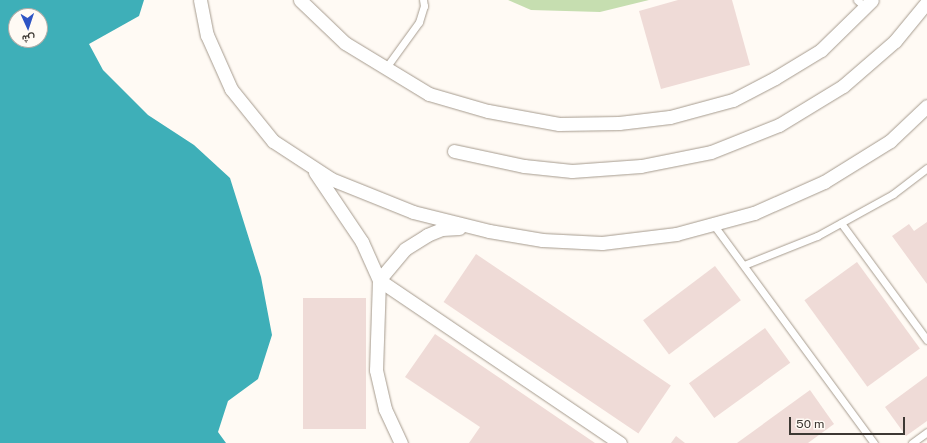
<!DOCTYPE html>
<meta charset="utf-8">
<style>
body{margin:0}
#map{position:relative;width:927px;height:443px;overflow:hidden;background:#fffaf4;font-family:"Public Sans",Vazirmatn,sans-serif}
div>[style]{position:absolute}
.green>*{inset:0;background:#c6deb0}
.water>*{inset:0;background:#3eafb8}
.building>*{inset:0;background:#efdbd7;transform-origin:0 0}
.roads{filter:drop-shadow(0 0 1px #a69b8e) drop-shadow(0 0 1px #a69b8e)}
.service>*{height:7px;margin:-3.5px;padding:0 3.5px;transform-origin:3.5px;border-radius:3.5px;background:#fff}
.minor>*{height:13px;margin:-6.5px;padding:0 6.5px;transform-origin:6.5px;border-radius:6.5px;background:#fff}
span{translate:-50% -50%;white-space:nowrap;text-align:center;line-height:1.15;-webkit-text-stroke:3px #fffaf4;paint-order:stroke}
.north{position:absolute;left:8px;top:8px;width:40px;height:40px;box-sizing:border-box;background:#fffaf4;border:1px solid #b1aca7;border-radius:50%;rotate:177deg;font-size:11px;font-weight:700;line-height:16px;text-align:center;color:#3d3833}
.north::after{content:'';display:block;margin:auto;width:14px;height:18px;background:#2e54c4;clip-path:polygon(50% 0,100% 100%,50% 72%,0 100%)}
.scale{position:absolute;left:789px;top:417px;width:116px;height:18px;box-sizing:border-box;border:2px solid #3d3833;border-top:0;padding-left:5px;font-size:12px;line-height:14px;white-space:nowrap;color:#3d3833;-webkit-text-stroke:3px #fffaf4;paint-order:stroke}
</style>
<div id="map">
<div class="green">
<div style="clip-path:polygon(508px 0,649px 0,600px 12px,531px 10px)"></div>
</div>
<div class="water">
<div style="clip-path:polygon(evenodd,0 0,144px 0,139px 16px,89px 44px,103px 70px,148px 115px,194px 145px,230px 178px,261px 277px,272px 335px,258px 379px,228px 401px,218px 432px,226px 443px,0 443px,0 0,16px 16px,40px 16px,40px 40px,16px 40px,16px 16px)"></div>
</div>
<div class="building">
<div style="clip-path:polygon(678px 0,732px 0,750px 65px,661px 89px,639px 11px)"></div>
<div style="clip-path:polygon(927px 222px,927px 284px,892px 236px,909px 224px,914px 231px)"></div>
<div style="left:476px;top:254px;width:235px;height:58px;rotate:34deg"></div>
<div style="left:857px;top:262px;width:107px;height:65px;rotate:54deg"></div>
<div style="left:715px;top:266px;width:43px;height:90px;rotate:53deg"></div>
<div style="left:303px;top:298px;width:63px;height:131px"></div>
<div style="left:765px;top:328px;width:43px;height:94px;rotate:54deg"></div>
<div style="clip-path:polygon(435px 334px,595px 443px,469px 443px,480px 427px,405px 377px)"></div>
<div style="clip-path:polygon(927px 376px,927px 421px,906px 436px,885px 407px)"></div>
<div style="clip-path:polygon(810px 390px,834px 424px,808px 443px,737px 443px)"></div>
<div style="clip-path:polygon(676px 436px,685px 443px,671px 443px)"></div>
</div>
<div class="roads">
<div class="service">
<div style="left:857px;top:0;width:11px;rotate:41deg"></div>
<div style="left:385px;top:69px;width:58px;rotate:-54.1deg"></div>
<div style="left:419px;top:22px;width:17px;rotate:-73deg"></div>
<div style="left:424px;top:6px;width:6px;rotate:-99deg"></div>
<div style="left:841px;top:223px;width:145px;rotate:53.7deg"></div>
<div style="left:713px;top:224px;width:272px;rotate:53.7deg"></div>
<div style="left:744px;top:265px;width:79px;rotate:-21.7deg"></div>
<div style="left:817px;top:236px;width:87px;rotate:-28.9deg"></div>
<div style="left:893px;top:194px;width:43px;rotate:-37.4deg"></div>
<div style="left:912px;top:443px;width:19px;rotate:-36deg"></div>
</div>
<div class="minor">
<div style="left:200px;top:0;width:36px;rotate:79deg"></div>
<div style="left:207px;top:35px;width:59px;rotate:66deg"></div>
<div style="left:231px;top:89px;width:67px;rotate:51.1deg"></div>
<div style="left:273px;top:141px;width:69px;rotate:33.2deg"></div>
<div style="left:331px;top:179px;width:88px;rotate:21.9deg"></div>
<div style="left:413px;top:212px;width:78px;rotate:14deg"></div>
<div style="left:489px;top:231px;width:54px;rotate:9.6deg"></div>
<div style="left:542px;top:240px;width:60px;rotate:2.9deg"></div>
<div style="left:602px;top:243px;width:75px;rotate:-6.9deg"></div>
<div style="left:676px;top:234px;width:81px;rotate:-15.1deg"></div>
<div style="left:754px;top:213px;width:77px;rotate:-23.9deg"></div>
<div style="left:824px;top:182px;width:78px;rotate:-31.8deg"></div>
<div style="left:890px;top:141px;width:51px;rotate:-43.4deg"></div>
<div style="left:300px;top:0;width:62px;rotate:43.7deg"></div>
<div style="left:345px;top:43px;width:98px;rotate:31.3deg"></div>
<div style="left:429px;top:94px;width:61px;rotate:16.1deg"></div>
<div style="left:488px;top:111px;width:72px;rotate:10.4deg"></div>
<div style="left:559px;top:124px;width:60px;rotate:-1deg"></div>
<div style="left:619px;top:123px;width:51px;rotate:-6.7deg"></div>
<div style="left:670px;top:117px;width:65px;rotate:-15.1deg"></div>
<div style="left:733px;top:100px;width:47px;rotate:-27.6deg"></div>
<div style="left:775px;top:78px;width:54px;rotate:-31.3deg"></div>
<div style="left:821px;top:50px;width:71px;rotate:-44.4deg"></div>
<div style="left:454px;top:151px;width:72px;rotate:12.1deg"></div>
<div style="left:524px;top:166px;width:48px;rotate:5.9deg"></div>
<div style="left:572px;top:171px;width:69px;rotate:-4.1deg"></div>
<div style="left:641px;top:166px;width:71px;rotate:-11.3deg"></div>
<div style="left:711px;top:152px;width:73px;rotate:-21.7deg"></div>
<div style="left:779px;top:125px;width:75px;rotate:-31.4deg"></div>
<div style="left:843px;top:86px;width:69px;rotate:-40.9deg"></div>
<div style="left:895px;top:41px;width:50px;rotate:-50.6deg"></div>
<div style="left:315px;top:172px;width:84px;rotate:56.1deg"></div>
<div style="left:362px;top:242px;width:42px;rotate:65.9deg"></div>
<div style="left:379px;top:280px;width:90px;rotate:91.9deg"></div>
<div style="left:376px;top:370px;width:40px;rotate:77deg"></div>
<div style="left:385px;top:409px;width:38px;rotate:65deg"></div>
<div style="left:379px;top:280px;width:291px;rotate:34.1deg"></div>
<div style="left:379px;top:280px;width:40px;rotate:-50deg"></div>
<div style="left:405px;top:249px;width:26px;rotate:-32deg"></div>
<div style="left:427px;top:235px;width:16px;rotate:-22deg"></div>
<div style="left:442px;top:229px;width:17px;rotate:-3deg"></div>
</div>
</div>
<div class="north">ش</div>
<div class="scale">50 m</div>
</div>
